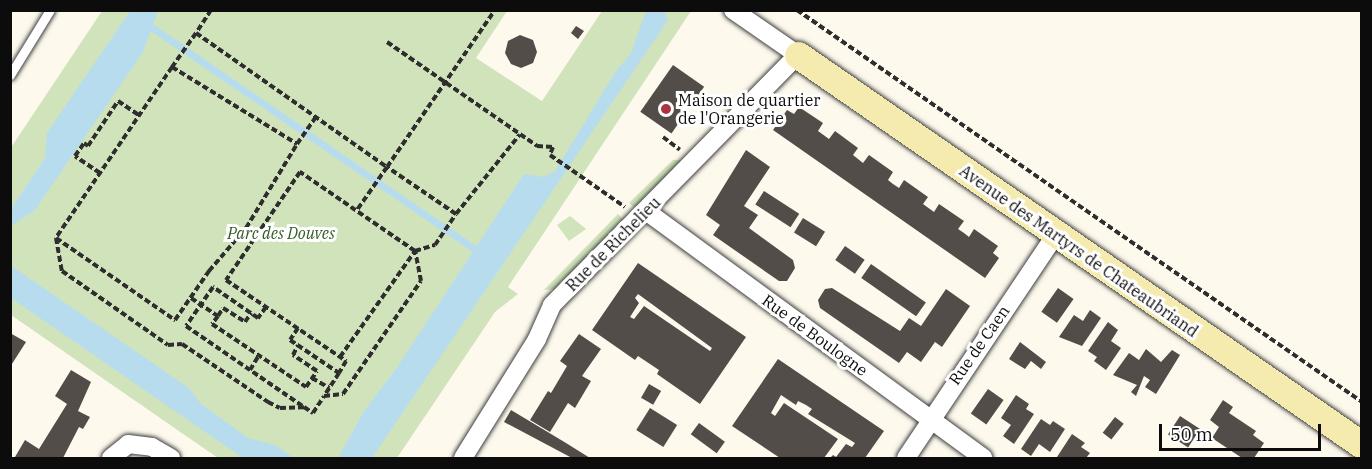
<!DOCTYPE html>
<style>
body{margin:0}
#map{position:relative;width:1372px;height:469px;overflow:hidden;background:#fdf9ed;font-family:"IBM Plex Serif",serif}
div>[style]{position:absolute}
.green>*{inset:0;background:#d1e3bb}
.water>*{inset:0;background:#b7dcee}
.stream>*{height:7px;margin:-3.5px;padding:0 3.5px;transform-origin:3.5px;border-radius:3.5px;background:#b7dcee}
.building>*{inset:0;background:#534d4a;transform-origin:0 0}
.path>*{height:4px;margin-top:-2px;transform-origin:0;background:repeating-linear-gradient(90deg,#2e2e2e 0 6px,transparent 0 9px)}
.roads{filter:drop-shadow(0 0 2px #3f3f3f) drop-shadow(0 0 2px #3f3f3f)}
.lane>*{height:9px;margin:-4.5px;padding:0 4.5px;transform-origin:4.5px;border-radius:4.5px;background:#fff}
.street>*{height:18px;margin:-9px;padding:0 9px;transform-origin:9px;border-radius:9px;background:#fff}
.secondary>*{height:27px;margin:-13.5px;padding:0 13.5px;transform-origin:13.5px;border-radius:13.5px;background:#f5ebaf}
.dots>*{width:16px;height:16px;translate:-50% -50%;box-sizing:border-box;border:3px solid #fff;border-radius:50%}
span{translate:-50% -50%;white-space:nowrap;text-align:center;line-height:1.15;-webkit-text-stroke:6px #fff;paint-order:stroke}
.poi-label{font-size:16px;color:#0c0c0c}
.left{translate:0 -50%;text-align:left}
.park-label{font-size:16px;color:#325b24;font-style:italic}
.street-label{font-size:16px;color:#0c0c0c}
.frame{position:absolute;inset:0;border:12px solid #0c0c0c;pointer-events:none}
.scale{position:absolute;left:1159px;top:424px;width:162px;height:27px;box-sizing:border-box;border:3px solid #0c0c0c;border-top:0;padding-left:8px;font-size:18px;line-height:21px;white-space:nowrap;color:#0c0c0c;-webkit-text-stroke:4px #fff;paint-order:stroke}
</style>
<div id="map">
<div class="green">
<div style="clip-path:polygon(102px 11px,507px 11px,476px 58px,542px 101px,602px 11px,691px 11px,508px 287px,518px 294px,495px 312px,397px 458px,218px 458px,11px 315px,10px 149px)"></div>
<div style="clip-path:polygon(673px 160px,682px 160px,635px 208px,629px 203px)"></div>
<div style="clip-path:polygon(618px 214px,624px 220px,556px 289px,544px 290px)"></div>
<div style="clip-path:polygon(570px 216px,586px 229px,569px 241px,557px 225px)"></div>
</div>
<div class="water">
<div style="clip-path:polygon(130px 11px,158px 11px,143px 52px,35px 210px,11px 226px,11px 209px,45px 158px,47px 133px)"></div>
<div style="clip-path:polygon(646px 11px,664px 11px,668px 20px,372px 458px,338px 458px,364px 411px,396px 369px,524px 174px,544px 177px,555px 171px,616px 71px,631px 53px)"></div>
<div style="clip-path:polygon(10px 265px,189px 388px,201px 404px,248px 438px,275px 445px,294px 458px,243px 458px,11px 298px)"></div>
</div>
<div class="stream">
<div style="left:153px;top:28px;width:391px;rotate:34.5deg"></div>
</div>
<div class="building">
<div style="clip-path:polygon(576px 26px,584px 31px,578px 39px,571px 33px)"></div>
<div style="clip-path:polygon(520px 35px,533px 40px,537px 52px,533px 63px,521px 68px,511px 64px,505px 53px,508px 41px)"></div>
<div style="left:673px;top:65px;width:38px;height:57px;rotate:35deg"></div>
<div style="clip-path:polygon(799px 107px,823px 123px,818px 131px,829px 139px,835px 131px,858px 148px,853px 155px,863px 163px,869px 155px,893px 172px,888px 180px,893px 184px,899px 188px,904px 180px,928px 197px,923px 204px,934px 212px,939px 204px,964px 221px,958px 229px,964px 233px,969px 237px,974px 229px,998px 246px,993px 253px,999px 258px,985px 278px,773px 130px,787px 110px,794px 114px)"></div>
<div style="clip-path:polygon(746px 150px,770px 167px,744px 206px,758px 215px,749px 228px,793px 260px,795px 268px,787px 281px,779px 281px,713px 235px,720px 225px,706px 215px)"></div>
<div style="left:764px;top:191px;width:42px;height:16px;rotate:33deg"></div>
<div style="left:803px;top:218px;width:26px;height:17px;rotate:32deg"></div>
<div style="left:845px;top:246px;width:24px;height:17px;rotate:35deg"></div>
<div style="clip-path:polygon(evenodd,638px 263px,746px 337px,700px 404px,657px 374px,659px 370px,638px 356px,635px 360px,592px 330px,638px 263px,638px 294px,712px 348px,710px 351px,644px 306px,634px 319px,630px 317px,639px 303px,635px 298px,638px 294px)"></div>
<div style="left:871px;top:264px;width:67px;height:17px;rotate:35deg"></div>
<div style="clip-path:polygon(832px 288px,900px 331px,909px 318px,921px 326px,946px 289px,970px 306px,942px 347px,935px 342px,921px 362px,907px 352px,899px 363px,820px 308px,818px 300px,825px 289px)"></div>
<div style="left:1058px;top:288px;width:19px;height:29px;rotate:35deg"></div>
<div style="clip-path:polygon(1090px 310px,1101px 318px,1082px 346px,1059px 337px,1074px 315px,1083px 321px)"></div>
<div style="clip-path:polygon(1108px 322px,1118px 330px,1111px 341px,1121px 348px,1106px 370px,1094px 361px,1097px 357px,1088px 351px)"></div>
<div style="clip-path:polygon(10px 333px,26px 342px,10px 367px)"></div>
<div style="clip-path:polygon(579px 334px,601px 349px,582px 376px,591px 381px,575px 408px,568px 403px,550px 432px,530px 420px,548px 391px,551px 393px,567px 366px,560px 361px)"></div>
<div style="clip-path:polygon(1020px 342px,1046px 362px,1041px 369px,1031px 361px,1025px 369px,1009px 359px)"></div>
<div style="clip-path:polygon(1146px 349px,1161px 362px,1172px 350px,1180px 355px,1156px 394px,1145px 387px,1150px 380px,1144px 376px,1136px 396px,1131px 392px,1137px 385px,1113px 375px,1129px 353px,1139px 360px)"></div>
<div style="clip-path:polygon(778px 359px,884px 431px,865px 458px,830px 458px,833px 455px,836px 457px,846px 444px,852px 447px,855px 443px,808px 414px,812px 409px,806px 405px,798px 401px,796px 405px,781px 395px,771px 413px,775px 416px,784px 403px,838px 439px,824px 458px,780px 458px,732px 426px)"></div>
<div style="clip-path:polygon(71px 370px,91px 382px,78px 411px,90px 417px,83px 429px,79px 427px,63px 458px,15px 457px,25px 440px,39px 449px,67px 404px,55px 396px)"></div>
<div style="left:649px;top:384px;width:14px;height:16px;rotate:30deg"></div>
<div style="left:988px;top:389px;width:19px;height:30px;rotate:35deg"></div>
<div style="clip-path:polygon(1016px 395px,1029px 404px,1026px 409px,1034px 414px,1014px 444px,1003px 436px,1011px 425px,1001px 418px)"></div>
<div style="clip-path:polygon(1223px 400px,1233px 407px,1229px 413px,1256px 431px,1253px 435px,1264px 443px,1254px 458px,1242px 458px,1212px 438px,1219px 427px,1210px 420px)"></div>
<div style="left:650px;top:408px;width:32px;height:26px;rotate:32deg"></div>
<div style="clip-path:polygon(511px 410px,566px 443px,590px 458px,572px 458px,504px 422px)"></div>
<div style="left:1180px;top:416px;width:24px;height:22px;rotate:33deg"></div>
<div style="left:1115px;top:417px;width:11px;height:20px;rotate:38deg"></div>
<div style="clip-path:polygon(1041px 419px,1050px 425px,1053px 421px,1065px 429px,1050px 452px,1039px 444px,1031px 456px,1021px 449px)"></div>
<div style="left:699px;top:423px;width:32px;height:14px;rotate:36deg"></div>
<div style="clip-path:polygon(1072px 434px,1085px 443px,1081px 447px,1090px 453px,1086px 458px,1057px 457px)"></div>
</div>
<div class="path">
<div style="left:211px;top:10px;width:27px;rotate:123deg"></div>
<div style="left:196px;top:33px;width:233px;rotate:35.1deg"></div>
<div style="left:387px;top:167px;width:191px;rotate:-55.5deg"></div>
<div style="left:797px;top:10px;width:688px;rotate:34.75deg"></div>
<div style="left:196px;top:33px;width:42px;rotate:125.2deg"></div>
<div style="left:172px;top:67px;width:147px;rotate:31.6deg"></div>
<div style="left:297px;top:144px;width:33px;rotate:-55deg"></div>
<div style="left:387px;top:42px;width:183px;rotate:34.7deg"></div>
<div style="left:537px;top:146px;width:16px;rotate:4deg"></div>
<div style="left:553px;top:147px;width:9px;rotate:111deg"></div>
<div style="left:550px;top:155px;width:91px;rotate:34.7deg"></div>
<div style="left:172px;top:67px;width:207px;rotate:124.2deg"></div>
<div style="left:56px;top:238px;width:34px;rotate:80deg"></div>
<div style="left:62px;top:271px;width:129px;rotate:34.9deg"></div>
<div style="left:168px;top:345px;width:14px;rotate:-4deg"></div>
<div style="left:182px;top:344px;width:104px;rotate:34deg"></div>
<div style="left:268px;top:402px;width:13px;rotate:27deg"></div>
<div style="left:280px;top:408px;width:24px;rotate:-2deg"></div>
<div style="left:304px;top:407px;width:11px;rotate:34deg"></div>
<div style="left:313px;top:413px;width:20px;rotate:-57deg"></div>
<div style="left:324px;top:396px;width:19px;rotate:-6deg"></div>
<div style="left:343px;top:394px;width:137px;rotate:-55.4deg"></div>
<div style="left:421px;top:281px;width:31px;rotate:-101deg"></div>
<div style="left:415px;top:251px;width:140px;rotate:-145.5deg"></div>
<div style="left:300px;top:172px;width:131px;rotate:124.4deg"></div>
<div style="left:226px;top:280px;width:145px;rotate:34deg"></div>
<div style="left:346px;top:361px;width:14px;rotate:120deg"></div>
<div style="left:663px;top:137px;width:21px;rotate:37deg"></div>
<div style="left:100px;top:173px;width:30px;rotate:-146deg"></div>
<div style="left:75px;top:156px;width:16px;rotate:-55deg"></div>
<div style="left:84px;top:143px;width:5px;rotate:37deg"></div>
<div style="left:88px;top:146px;width:54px;rotate:-56.3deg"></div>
<div style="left:118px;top:101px;width:25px;rotate:34deg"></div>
<div style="left:456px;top:214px;width:102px;rotate:-51.3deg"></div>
<div style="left:246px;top:228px;width:13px;rotate:29deg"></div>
<div style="left:56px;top:238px;width:145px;rotate:34.6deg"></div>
<div style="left:175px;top:320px;width:60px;rotate:-55.2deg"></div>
<div style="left:209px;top:271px;width:57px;rotate:-49.3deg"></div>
<div style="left:246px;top:228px;width:98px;rotate:-58.7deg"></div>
<div style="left:191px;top:298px;width:32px;rotate:34deg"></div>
<div style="left:218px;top:316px;width:9px;rotate:-58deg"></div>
<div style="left:223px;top:308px;width:26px;rotate:32deg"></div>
<div style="left:245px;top:322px;width:11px;rotate:-56deg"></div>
<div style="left:266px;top:307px;width:14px;rotate:126deg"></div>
<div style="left:258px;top:318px;width:55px;rotate:-145.4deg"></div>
<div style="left:213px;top:287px;width:47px;rotate:124.7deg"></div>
<div style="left:186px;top:326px;width:143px;rotate:34.5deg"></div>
<div style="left:218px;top:316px;width:10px;rotate:127deg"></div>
<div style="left:212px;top:324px;width:113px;rotate:33.8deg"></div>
<div style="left:306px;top:387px;width:19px;rotate:-55deg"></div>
<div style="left:317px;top:371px;width:29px;rotate:-146deg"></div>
<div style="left:293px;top:355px;width:11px;rotate:-63deg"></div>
<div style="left:298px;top:328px;width:14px;rotate:124deg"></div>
<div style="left:290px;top:340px;width:59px;rotate:34deg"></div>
<div style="left:339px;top:373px;width:27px;rotate:123deg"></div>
<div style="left:340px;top:357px;width:130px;rotate:-54.7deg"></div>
<div style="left:415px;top:251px;width:21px;rotate:-17deg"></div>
<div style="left:435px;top:245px;width:37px;rotate:-56deg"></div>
<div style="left:456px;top:214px;width:83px;rotate:-145.7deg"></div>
<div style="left:387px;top:167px;width:52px;rotate:124.9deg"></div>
<div style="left:250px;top:370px;width:17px;rotate:-59deg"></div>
<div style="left:312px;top:378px;width:20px;rotate:30deg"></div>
</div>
<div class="roads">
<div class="lane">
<div style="left:10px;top:75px;width:76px;rotate:-58.4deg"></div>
</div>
<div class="street">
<div style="left:646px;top:211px;width:418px;rotate:36.2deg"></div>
<div style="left:111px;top:458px;width:22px;rotate:-39deg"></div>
<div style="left:128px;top:444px;width:24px;rotate:7deg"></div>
<div style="left:152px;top:447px;width:22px;rotate:30deg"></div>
<div style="left:463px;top:458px;width:140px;rotate:-58.1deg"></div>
<div style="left:537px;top:339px;width:37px;rotate:-66deg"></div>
<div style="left:552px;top:305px;width:351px;rotate:-45.5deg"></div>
<div style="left:798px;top:55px;width:79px;rotate:-145.3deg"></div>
<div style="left:906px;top:458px;width:270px;rotate:-56.2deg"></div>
</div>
<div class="secondary">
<div style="left:798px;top:55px;width:686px;rotate:34.66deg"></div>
</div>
</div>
<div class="dots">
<div style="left:666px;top:109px;background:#ab353f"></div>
</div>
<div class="poi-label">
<span class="left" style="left:678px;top:109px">Maison de quartier<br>de l'Orangerie</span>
</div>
<div class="park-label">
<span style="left:281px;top:233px">Parc des Douves</span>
</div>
<div class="street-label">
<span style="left:613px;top:244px;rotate:-45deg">Rue de Richelieu</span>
<span style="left:1079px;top:251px;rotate:35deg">Avenue des Martyrs de Chateaubriand</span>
<span style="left:815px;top:335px;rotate:36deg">Rue de Boulogne</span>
<span style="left:979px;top:345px;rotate:-55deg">Rue de Caen</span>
</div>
<div class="frame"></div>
<div class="scale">50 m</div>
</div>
